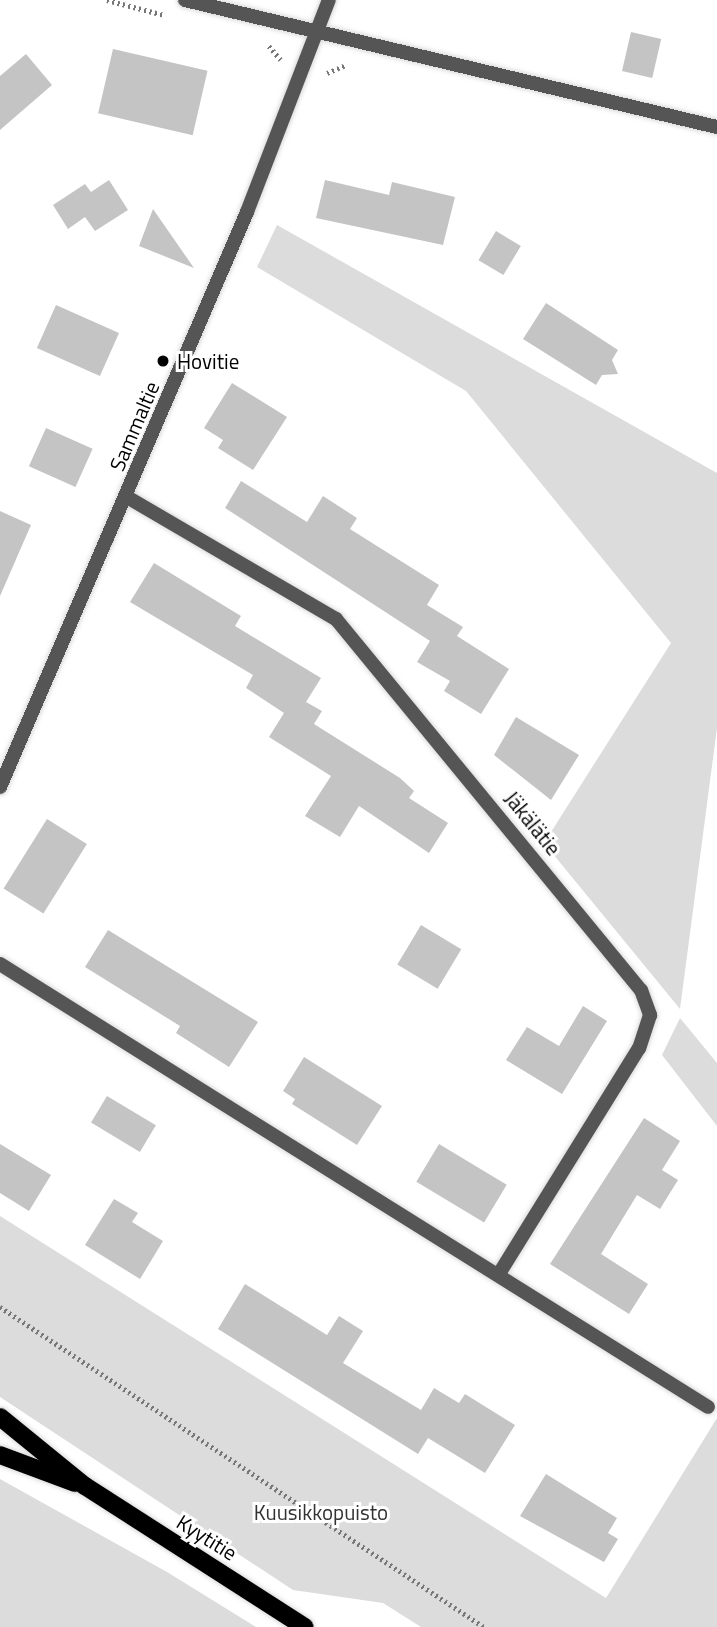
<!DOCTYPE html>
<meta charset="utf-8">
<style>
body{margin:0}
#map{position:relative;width:717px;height:1627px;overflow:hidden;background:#fff;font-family:"Titillium Web",sans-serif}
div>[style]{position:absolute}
.green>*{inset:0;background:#dcdcdc}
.building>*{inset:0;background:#c4c4c4;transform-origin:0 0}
.path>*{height:4.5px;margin-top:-2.25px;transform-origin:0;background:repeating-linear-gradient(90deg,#777 0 2px,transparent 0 5.5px)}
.roads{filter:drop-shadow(0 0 2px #dbdbdb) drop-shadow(0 0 2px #dbdbdb)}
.minor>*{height:14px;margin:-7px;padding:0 7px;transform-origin:7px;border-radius:7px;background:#555}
.tertiary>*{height:14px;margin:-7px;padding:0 7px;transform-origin:7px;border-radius:7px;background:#555}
.primary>*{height:18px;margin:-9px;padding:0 9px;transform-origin:9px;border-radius:9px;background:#000}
.dots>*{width:19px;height:19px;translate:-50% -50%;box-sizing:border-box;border:4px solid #fff;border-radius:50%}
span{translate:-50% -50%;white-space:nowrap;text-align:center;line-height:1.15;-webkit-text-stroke:6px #fff;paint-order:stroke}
.poi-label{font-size:21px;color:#000}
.left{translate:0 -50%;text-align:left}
.street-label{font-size:21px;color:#000}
.park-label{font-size:21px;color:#333}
</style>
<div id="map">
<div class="green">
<div style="clip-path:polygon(277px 225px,717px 473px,717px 728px,680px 1009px,544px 843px,671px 643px,466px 391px,257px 267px)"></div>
<div style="clip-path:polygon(680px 1018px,717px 1063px,717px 1126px,662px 1055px)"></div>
<div style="clip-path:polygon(0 1216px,606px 1598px,717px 1418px,717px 1627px,421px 1627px,383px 1603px,293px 1590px,0 1397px)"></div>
<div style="clip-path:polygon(0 1479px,167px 1572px,256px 1627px,0 1627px)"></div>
</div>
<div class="building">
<div style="left:631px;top:32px;width:31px;height:40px;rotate:13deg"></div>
<div style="left:113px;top:49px;width:97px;height:66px;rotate:13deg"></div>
<div style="clip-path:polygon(26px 54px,52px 85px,0 130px,0 76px)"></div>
<div style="clip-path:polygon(109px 180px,128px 210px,95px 231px,85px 217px,68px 229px,53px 205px,85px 184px,91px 192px)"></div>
<div style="clip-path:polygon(325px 180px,389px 195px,392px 182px,455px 197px,443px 245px,316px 218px)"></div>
<div style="clip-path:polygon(153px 209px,194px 268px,139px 246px)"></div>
<div style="left:496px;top:231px;width:29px;height:34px;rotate:31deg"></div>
<div style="clip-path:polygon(546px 303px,618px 350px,612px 360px,618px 374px,602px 375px,596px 385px,523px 339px)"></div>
<div style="left:56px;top:305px;width:69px;height:47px;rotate:24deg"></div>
<div style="clip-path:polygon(232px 383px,287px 417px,253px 470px,218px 448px,223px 440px,204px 428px)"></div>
<div style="left:46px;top:428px;width:51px;height:42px;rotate:24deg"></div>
<div style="clip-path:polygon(241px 481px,307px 522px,323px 496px,357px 518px,350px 529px,439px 585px,427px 605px,463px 627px,457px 636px,509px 669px,481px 714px,444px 691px,450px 681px,417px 662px,430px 641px,225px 508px)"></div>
<div style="clip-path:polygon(0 511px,31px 525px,0 596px)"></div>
<div style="clip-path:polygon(154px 563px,241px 616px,235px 626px,321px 678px,306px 702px,322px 711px,314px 724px,400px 778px,414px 791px,409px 798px,448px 823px,429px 853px,359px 806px,340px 837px,305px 816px,331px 776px,269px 737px,284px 713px,246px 688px,253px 675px,130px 602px)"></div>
<div style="clip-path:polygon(516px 717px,579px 755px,551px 800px,494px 755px)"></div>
<div style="left:47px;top:819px;width:47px;height:82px;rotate:32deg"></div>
<div style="left:421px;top:925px;width:47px;height:46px;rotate:31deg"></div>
<div style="clip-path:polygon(108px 930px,258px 1022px,229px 1067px,176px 1033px,180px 1026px,85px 967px)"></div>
<div style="clip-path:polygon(583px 1006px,607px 1021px,562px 1094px,506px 1060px,527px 1027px,559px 1046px)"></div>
<div style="clip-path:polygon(304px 1057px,382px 1106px,357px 1145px,292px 1104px,295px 1099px,283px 1091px)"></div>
<div style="left:107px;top:1096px;width:57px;height:31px;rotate:31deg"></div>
<div style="clip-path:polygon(644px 1118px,680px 1141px,662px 1170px,678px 1180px,660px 1209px,637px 1195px,601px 1254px,648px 1284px,629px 1314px,550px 1264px)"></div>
<div style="clip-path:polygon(0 1144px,51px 1175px,29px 1211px,0 1193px)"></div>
<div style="left:439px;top:1144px;width:79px;height:44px;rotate:31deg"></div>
<div style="clip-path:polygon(114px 1199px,138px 1213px,132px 1222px,163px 1241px,140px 1279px,85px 1245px)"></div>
<div style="clip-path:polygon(245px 1284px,327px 1335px,339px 1316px,363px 1331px,343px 1363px,421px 1410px,434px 1388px,459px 1403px,465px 1394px,515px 1425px,485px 1473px,428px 1438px,418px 1454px,218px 1329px)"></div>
<div style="clip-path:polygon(546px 1474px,617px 1518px,608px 1533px,618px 1539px,604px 1562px,520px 1516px)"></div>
</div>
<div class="path">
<div style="left:107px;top:0;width:59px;rotate:14.7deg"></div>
<div style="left:269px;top:46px;width:18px;rotate:49deg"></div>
<div style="left:327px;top:73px;width:21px;rotate:-23deg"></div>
<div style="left:0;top:1307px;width:580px;rotate:33.47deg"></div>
</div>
<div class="roads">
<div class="minor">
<div style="left:185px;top:0;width:547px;rotate:13.43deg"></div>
<div style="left:127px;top:497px;width:242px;rotate:30.3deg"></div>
<div style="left:336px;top:619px;width:480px;rotate:50.6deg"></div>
<div style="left:641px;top:990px;width:27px;rotate:70deg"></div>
<div style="left:650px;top:1015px;width:35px;rotate:108deg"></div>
<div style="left:639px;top:1048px;width:266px;rotate:121.8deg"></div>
<div style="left:0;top:964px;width:835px;rotate:32.03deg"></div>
</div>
<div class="tertiary">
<div style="left:0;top:787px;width:626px;rotate:-66.75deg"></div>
<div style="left:247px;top:212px;width:227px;rotate:-68.9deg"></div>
</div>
<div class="primary">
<div style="left:0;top:1417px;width:109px;rotate:39.1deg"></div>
<div style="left:85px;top:1486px;width:261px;rotate:32.7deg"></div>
<div style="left:0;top:1455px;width:80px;rotate:20.5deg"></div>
</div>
</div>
<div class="dots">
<div style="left:163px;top:361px;background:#000"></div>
</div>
<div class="poi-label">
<span class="left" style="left:177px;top:361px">Hovitie</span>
</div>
<div class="street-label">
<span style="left:134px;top:426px;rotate:-67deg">Sammaltie</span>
<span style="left:533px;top:823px;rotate:51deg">Jäkälätie</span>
<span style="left:207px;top:1537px;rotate:32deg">Kyytitie</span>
</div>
<div class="park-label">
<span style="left:321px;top:1512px">Kuusikkopuisto</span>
</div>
</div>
